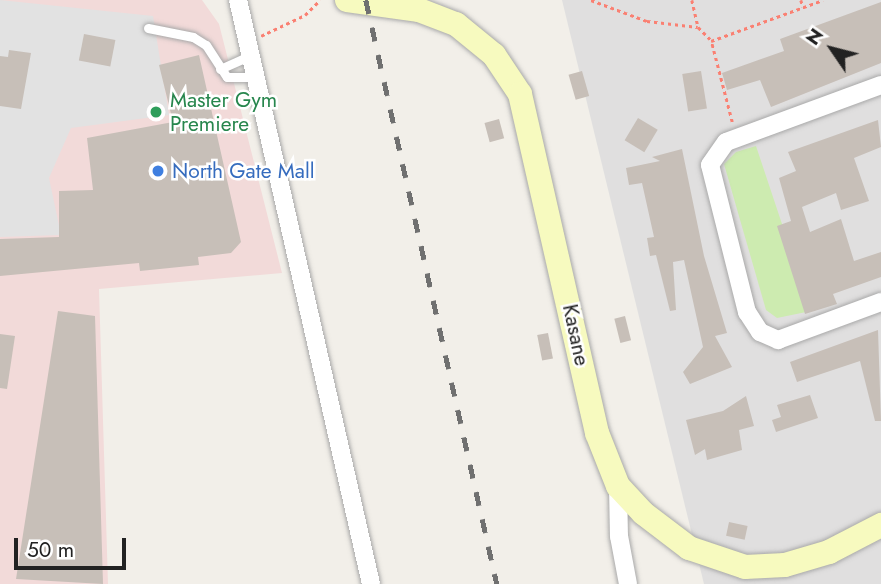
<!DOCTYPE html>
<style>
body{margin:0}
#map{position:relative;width:881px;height:584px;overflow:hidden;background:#f2efe9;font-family:Jost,sans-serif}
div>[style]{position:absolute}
.residential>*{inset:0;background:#e0dfdf}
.commercial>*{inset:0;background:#f2dad9}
.grass>*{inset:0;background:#cdebb0}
.parking>*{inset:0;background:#e2e2e2}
.building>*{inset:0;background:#c7bfb8;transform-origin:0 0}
.path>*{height:2.5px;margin-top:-1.25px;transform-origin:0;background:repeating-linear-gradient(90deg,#fa8072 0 3.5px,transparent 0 7px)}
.roads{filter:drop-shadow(0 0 2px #a9a9a9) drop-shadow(0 0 2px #a9a9a9)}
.lane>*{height:9px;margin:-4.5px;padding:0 4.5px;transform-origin:4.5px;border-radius:4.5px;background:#fff}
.street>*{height:18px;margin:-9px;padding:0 9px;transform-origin:9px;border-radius:9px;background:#fff}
.secondary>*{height:24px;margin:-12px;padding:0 12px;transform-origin:12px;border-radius:12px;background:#f7fabf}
.rail>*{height:4.5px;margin-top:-2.25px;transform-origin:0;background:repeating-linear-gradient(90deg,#707070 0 14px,transparent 0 28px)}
.dots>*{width:19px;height:19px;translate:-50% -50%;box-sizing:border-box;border:4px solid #fff;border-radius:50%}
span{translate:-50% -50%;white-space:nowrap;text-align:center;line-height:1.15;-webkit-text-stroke:5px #fff;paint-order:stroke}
.leisure-label{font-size:21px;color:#27864d}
.left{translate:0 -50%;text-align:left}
.shop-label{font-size:21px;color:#366cbe}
.street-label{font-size:21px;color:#222}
.north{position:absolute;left:797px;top:14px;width:70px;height:70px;-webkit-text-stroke:5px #fff;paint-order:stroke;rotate:305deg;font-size:19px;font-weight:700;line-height:28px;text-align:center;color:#222}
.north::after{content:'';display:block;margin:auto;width:24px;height:32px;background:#222;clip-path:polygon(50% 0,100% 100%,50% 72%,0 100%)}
.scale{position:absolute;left:14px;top:538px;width:112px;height:32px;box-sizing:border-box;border:4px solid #222;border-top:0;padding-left:9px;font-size:21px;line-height:24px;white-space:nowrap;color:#222;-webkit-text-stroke:5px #fff;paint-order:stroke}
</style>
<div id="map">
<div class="residential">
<div style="clip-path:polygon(562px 0,881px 0,881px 584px,704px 584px)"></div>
</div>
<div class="commercial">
<div style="clip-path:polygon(0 0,202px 0,219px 24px,282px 273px,99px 289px,108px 584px,0 584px)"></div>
</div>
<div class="grass">
<div style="clip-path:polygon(756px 146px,811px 311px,777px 318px,766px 310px,724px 164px,736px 152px)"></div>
</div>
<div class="parking">
<div style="clip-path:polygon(0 0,153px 16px,169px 115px,71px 128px,49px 178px,61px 235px,0 237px)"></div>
</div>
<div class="building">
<div style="clip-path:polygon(881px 2px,881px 63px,771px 107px,760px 80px,727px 90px,722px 73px,784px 51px,780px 39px)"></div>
<div style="left:84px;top:34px;width:32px;height:27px;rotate:11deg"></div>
<div style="clip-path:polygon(9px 50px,31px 53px,21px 109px,0 106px,0 56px,8px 57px)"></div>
<div style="clip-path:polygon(199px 55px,241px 242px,231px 253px,198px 257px,199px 265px,140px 271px,139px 263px,0 276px,0 239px,59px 237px,59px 191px,93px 190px,87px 138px,173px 122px,159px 65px)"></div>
<div style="left:582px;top:71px;width:26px;height:14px;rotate:74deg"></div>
<div style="left:701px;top:71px;width:38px;height:19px;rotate:81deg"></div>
<div style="left:638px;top:118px;width:23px;height:26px;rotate:31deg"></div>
<div style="left:499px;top:119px;width:20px;height:15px;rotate:75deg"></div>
<div style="clip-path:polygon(878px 120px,881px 147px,854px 158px,869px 201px,841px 210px,836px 193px,802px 207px,810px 232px,841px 219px,854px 261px,881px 252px,881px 277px,833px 294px,837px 304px,805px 314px,777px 226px,791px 221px,779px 178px,796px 171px,788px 152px)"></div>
<div style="clip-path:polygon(682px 149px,704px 256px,727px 333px,715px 336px,732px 367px,690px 384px,683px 372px,703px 347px,684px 260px,673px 262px,676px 310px,670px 311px,656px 255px,650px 256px,647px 238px,654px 237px,642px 183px,629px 185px,626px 168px,660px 161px,652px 157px)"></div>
<div style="clip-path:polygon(58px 311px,95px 316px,103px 584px,16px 579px)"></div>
<div style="left:625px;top:316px;width:25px;height:11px;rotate:76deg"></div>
<div style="clip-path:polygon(878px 330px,881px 421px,875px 421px,860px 361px,797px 382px,790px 362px)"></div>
<div style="left:548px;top:333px;width:26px;height:11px;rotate:79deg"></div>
<div style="clip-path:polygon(0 334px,15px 336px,7px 389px,0 388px)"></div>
<div style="clip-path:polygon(810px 395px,818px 418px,776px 432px,772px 420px,781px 417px,777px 405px)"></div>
<div style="clip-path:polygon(746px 396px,754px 426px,739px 430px,742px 450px,707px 460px,705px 449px,695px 455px,686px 420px,723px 411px)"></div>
<div style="left:729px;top:522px;width:19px;height:14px;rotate:12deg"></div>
</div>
<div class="path">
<div style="left:591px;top:0;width:60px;rotate:20.6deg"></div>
<div style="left:647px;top:21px;width:51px;rotate:6.7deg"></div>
<div style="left:698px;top:27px;width:18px;rotate:45deg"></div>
<div style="left:692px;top:0;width:28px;rotate:77deg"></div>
<div style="left:801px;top:0;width:7px;rotate:74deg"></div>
<div style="left:261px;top:36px;width:49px;rotate:-25.5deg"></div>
<div style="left:305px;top:15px;width:21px;rotate:-45deg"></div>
<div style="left:732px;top:122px;width:84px;rotate:-104.5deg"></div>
<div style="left:711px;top:41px;width:119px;rotate:-20.1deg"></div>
</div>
<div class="roads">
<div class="lane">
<div style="left:148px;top:28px;width:46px;rotate:11.3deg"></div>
<div style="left:193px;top:37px;width:15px;rotate:32deg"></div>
<div style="left:206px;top:45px;width:38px;rotate:57deg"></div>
<div style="left:227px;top:77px;width:30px"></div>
<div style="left:220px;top:69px;width:34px;rotate:-24deg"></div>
</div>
<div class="street">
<div style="left:238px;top:0;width:599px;rotate:77.17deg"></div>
<div style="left:881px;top:85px;width:165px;rotate:159.8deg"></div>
<div style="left:726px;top:142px;width:28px;rotate:125deg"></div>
<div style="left:710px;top:165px;width:152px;rotate:75.9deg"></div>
<div style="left:747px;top:312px;width:24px;rotate:57deg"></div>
<div style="left:760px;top:332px;width:20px;rotate:24deg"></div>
<div style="left:778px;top:340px;width:110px;rotate:-20.3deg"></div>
<div style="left:618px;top:486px;width:50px;rotate:88.9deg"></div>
<div style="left:619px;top:536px;width:49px;rotate:79.4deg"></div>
</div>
<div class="secondary">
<div style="left:347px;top:0;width:73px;rotate:7.9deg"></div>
<div style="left:419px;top:10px;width:40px;rotate:21deg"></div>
<div style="left:456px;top:24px;width:49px;rotate:39.2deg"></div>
<div style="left:494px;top:55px;width:47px;rotate:56.3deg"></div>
<div style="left:520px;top:94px;width:348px;rotate:77.2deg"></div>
<div style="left:597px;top:433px;width:57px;rotate:68.4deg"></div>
<div style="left:618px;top:486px;width:37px;rotate:47deg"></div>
<div style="left:643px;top:513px;width:58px;rotate:37.3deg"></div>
<div style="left:689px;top:548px;width:59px;rotate:18.7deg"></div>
<div style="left:745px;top:567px;width:40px;rotate:-2.9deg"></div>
<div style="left:785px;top:565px;width:46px;rotate:-16.5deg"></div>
<div style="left:829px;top:552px;width:59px;rotate:-27.4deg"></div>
</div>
</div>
<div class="rail">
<div style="left:366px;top:0;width:599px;rotate:77.36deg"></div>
</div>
<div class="dots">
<div style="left:156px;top:112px;background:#2e9e5b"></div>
<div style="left:158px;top:171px;background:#3f7fe0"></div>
</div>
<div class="leisure-label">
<span class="left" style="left:170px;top:112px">Master Gym<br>Premiere</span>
</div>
<div class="shop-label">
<span class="left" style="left:172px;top:171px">North Gate Mall</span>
</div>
<div class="street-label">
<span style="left:576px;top:335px;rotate:78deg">Kasane</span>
</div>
<div class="north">N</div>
<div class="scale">50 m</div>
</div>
